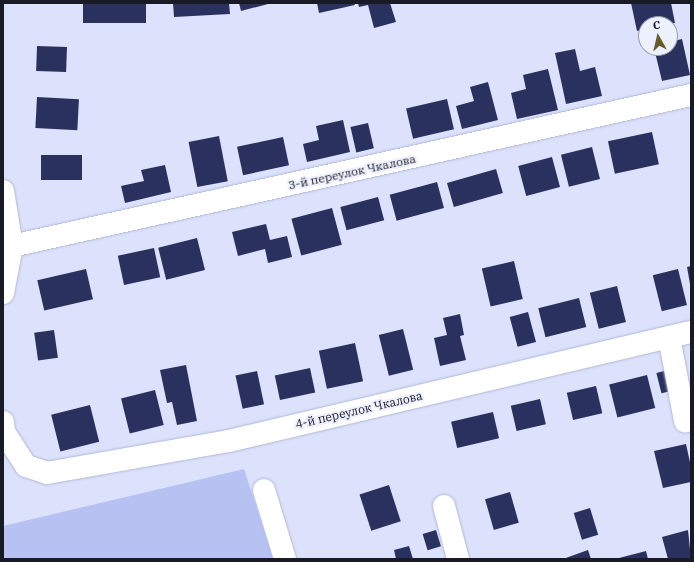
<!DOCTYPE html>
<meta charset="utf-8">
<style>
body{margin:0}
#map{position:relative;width:694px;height:562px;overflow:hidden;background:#dce2fc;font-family:"IBM Plex Serif",serif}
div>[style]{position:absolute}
.green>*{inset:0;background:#b7c2f3}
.building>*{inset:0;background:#2b315f;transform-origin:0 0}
.roads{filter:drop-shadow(0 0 1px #b0b7d5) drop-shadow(0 0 1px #b0b7d5)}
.minor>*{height:22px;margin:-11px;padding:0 11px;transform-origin:11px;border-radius:11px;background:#fff}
span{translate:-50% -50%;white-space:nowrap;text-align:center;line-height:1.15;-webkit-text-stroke:4px #edf0fd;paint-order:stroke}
.street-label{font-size:12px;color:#181a25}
.frame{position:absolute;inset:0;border:4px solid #181a25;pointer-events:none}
.north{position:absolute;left:638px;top:16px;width:40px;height:40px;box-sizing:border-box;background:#edf0fd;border:1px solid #989aa7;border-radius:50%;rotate:352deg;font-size:11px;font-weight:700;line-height:16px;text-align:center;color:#181a25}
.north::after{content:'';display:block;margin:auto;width:14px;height:18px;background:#695c29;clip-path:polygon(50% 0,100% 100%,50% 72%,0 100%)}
</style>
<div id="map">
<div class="green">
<div style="clip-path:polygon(244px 469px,273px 559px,3px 559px,3px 526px)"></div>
</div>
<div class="building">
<div style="left:83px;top:3px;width:63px;height:20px"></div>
<div style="clip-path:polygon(173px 3px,229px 3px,230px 14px,174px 17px)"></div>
<div style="clip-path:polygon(239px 3px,268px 3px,268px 4px,241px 11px)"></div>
<div style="clip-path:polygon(317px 3px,354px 3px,355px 5px,319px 13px)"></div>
<div style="clip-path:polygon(358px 3px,390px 3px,396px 22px,374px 28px,368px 5px,359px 7px)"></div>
<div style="clip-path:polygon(631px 3px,671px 3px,675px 23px,646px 24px,646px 29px,637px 31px)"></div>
<div style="clip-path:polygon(682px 39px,690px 75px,662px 81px,654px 48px,670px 48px,670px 42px)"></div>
<div style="left:37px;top:46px;width:30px;height:25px;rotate:2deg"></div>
<div style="clip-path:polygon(575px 49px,580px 71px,595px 67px,602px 96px,566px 104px,555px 53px)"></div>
<div style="clip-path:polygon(548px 69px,558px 110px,517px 119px,511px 93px,526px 89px,523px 75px)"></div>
<div style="clip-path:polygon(488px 82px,498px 120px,462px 129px,456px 106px,474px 101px,470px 87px)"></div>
<div style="left:37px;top:97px;width:42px;height:31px;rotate:3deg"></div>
<div style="left:447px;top:99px;width:31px;height:42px;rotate:77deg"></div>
<div style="clip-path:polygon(343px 120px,350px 152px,307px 162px,303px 144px,319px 140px,316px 126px)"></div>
<div style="left:368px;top:123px;width:26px;height:18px;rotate:77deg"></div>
<div style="left:652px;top:132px;width:33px;height:45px;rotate:78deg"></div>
<div style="left:219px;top:136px;width:46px;height:31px;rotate:79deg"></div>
<div style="left:283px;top:137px;width:29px;height:47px;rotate:78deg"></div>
<div style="left:592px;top:147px;width:33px;height:32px;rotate:76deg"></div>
<div style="left:41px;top:155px;width:41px;height:25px"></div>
<div style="left:552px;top:157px;width:31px;height:35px;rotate:75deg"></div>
<div style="clip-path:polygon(165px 165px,171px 192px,125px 203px,121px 186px,144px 181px,141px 170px)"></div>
<div style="left:496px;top:169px;width:25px;height:51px;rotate:74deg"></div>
<div style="left:437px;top:182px;width:27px;height:49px;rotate:75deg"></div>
<div style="left:378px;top:197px;width:24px;height:39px;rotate:75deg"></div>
<div style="left:332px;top:208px;width:38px;height:42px;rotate:75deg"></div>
<div style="clip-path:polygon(266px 224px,270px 240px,287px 236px,292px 257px,268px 263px,265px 249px,238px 256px,232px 232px)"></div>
<div style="left:197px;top:238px;width:33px;height:40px;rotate:76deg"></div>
<div style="left:154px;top:248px;width:30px;height:37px;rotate:78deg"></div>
<div style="left:514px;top:261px;width:39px;height:33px;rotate:77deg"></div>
<div style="clip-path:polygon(691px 266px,691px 284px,690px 284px,687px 267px)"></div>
<div style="left:86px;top:269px;width:31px;height:50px;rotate:77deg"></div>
<div style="left:678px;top:269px;width:37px;height:26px;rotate:76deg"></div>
<div style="left:617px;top:286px;width:37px;height:28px;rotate:76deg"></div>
<div style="left:579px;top:298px;width:30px;height:42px;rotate:76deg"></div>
<div style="left:528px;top:312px;width:31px;height:19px;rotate:75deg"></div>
<div style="clip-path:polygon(460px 314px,464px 335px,460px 336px,466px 360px,440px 366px,434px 338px,447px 335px,443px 318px)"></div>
<div style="left:403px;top:329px;width:42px;height:25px;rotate:76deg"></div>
<div style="left:54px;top:330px;width:28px;height:20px;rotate:82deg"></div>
<div style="left:355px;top:343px;width:39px;height:37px;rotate:78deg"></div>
<div style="clip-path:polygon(186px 365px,197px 421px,177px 425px,172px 402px,167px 403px,160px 370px)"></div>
<div style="left:310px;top:368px;width:25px;height:36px;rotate:78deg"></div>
<div style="left:668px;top:370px;width:21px;height:12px;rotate:76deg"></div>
<div style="left:257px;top:371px;width:34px;height:22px;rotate:78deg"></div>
<div style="left:647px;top:375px;width:34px;height:39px;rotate:76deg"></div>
<div style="left:596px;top:386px;width:28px;height:30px;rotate:77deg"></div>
<div style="left:155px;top:390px;width:36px;height:35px;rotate:76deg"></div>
<div style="left:540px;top:399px;width:26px;height:30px;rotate:77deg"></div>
<div style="left:90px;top:405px;width:38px;height:40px;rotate:76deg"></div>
<div style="left:493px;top:412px;width:27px;height:43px;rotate:77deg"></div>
<div style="clip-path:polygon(686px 444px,691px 467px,691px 482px,663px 488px,654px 451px)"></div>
<div style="left:389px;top:485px;width:38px;height:31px;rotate:72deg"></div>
<div style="left:510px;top:492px;width:32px;height:26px;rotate:74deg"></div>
<div style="left:590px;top:508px;width:28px;height:17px;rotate:73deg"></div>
<div style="left:436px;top:530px;width:17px;height:14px;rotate:73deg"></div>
<div style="clip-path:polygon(688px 530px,691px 559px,668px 559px,662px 537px)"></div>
<div style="clip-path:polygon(409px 546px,413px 559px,396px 559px,394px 550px)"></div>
<div style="clip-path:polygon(588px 550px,591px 559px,563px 559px)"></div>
<div style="clip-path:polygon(646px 551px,648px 559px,619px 559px,619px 558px)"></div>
</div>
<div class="roads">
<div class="minor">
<div style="left:3px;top:191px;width:56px;rotate:80.7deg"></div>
<div style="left:12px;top:246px;width:48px;rotate:100.8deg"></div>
<div style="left:12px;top:246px;width:696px;rotate:-12.54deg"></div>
<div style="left:669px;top:337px;width:86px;rotate:79.2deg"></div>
<div style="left:3px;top:422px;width:10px;rotate:84deg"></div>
<div style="left:4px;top:432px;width:40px;rotate:57.1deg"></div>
<div style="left:26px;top:466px;width:22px;rotate:18deg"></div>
<div style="left:47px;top:473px;width:185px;rotate:-10deg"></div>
<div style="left:229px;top:441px;width:475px;rotate:-13.3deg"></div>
<div style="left:264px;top:490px;width:72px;rotate:73.1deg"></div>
<div style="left:444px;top:506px;width:55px;rotate:75.2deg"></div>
</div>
</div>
<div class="street-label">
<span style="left:352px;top:172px;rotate:-12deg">3-й переулок Чкалова</span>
<span style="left:359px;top:410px;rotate:-13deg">4-й переулок Чкалова</span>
</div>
<div class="frame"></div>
<div class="north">С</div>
</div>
